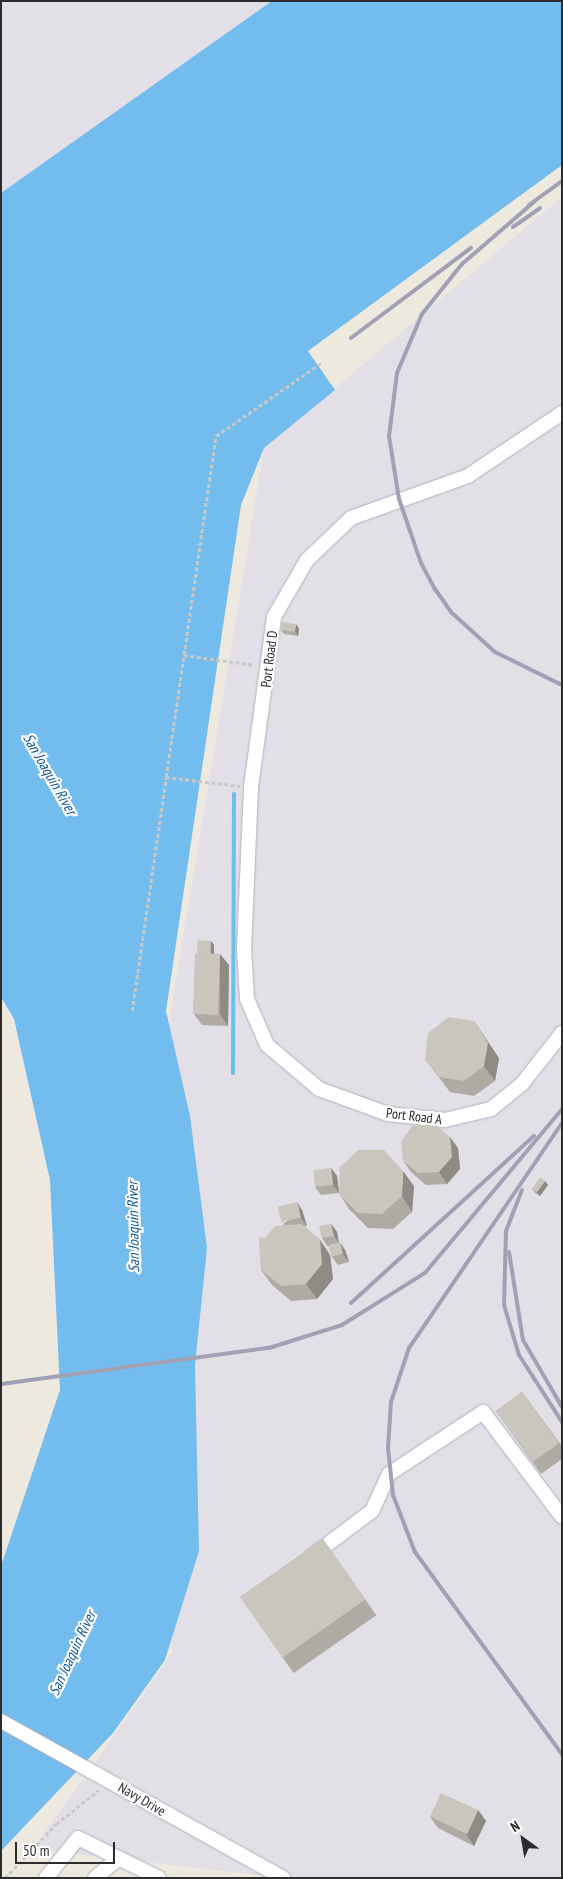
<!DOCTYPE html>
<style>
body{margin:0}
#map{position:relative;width:563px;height:1879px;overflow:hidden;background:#ede9de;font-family:"PT Sans Narrow",sans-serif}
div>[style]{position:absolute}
.industrial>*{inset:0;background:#e2dfe6}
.water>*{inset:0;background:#73bcee}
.stream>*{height:4px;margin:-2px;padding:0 2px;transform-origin:2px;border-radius:2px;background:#73bcee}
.path>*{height:2.5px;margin-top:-1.25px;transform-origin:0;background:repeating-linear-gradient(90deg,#c8c8c8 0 4px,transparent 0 6.5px)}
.roads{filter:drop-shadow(0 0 1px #b2b2bf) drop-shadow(0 0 1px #b2b2bf)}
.minor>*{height:14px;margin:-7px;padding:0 7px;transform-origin:7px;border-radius:7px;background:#fff}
.rail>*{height:4px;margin:-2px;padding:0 2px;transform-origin:2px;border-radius:2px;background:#a1a1b6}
.wall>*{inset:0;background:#adaba3;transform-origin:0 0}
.shaded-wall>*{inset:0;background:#8d8b84}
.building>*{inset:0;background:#c9c7bd;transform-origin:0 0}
span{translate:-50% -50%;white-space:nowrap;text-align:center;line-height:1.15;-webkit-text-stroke:4.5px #fff;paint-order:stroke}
.street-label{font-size:14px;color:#2c2c2c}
.water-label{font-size:15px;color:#0e589e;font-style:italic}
.frame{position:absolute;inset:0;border:2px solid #2c2c2c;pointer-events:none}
.north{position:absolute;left:498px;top:1814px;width:50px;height:50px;-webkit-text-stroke:4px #fff;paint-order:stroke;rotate:328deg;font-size:14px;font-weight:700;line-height:20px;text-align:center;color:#2c2c2c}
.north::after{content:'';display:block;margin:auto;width:18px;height:22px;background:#2c2c2c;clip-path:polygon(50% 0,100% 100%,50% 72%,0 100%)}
.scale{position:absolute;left:15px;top:1842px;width:100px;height:22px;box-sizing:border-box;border:2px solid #2c2c2c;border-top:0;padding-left:6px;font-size:15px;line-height:18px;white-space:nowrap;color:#2c2c2c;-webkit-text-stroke:4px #fff;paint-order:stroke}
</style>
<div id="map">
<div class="industrial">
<div style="clip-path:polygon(1px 1px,316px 1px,1px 197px)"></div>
<div style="clip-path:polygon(562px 197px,562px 1878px,283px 1878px,33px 1849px,172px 1654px,165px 1267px,169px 1023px,264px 448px)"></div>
</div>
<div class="water">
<div style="clip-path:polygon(272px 1px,562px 1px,562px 165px,308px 351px,335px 390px,264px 448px,241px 505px,166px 1011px,190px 1116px,207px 1248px,195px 1365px,199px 1551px,165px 1660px,113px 1733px,1px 1851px,1px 1566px,60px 1390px,50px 1180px,14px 1019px,1px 997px,1px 193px)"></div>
</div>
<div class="stream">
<div style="left:233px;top:1073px;width:279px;rotate:-89.8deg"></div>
</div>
<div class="path">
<div style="left:184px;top:655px;width:72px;rotate:8deg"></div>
<div style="left:166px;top:777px;width:345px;rotate:-81.7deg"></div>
<div style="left:216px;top:436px;width:128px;rotate:-34.8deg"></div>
<div style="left:132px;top:1011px;width:236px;rotate:-81.7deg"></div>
<div style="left:166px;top:777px;width:75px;rotate:6.9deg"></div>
<div style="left:5px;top:1878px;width:74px;rotate:-46.6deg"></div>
<div style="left:56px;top:1824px;width:55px;rotate:-38.3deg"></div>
</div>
<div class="roads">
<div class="minor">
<div style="left:562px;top:413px;width:113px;rotate:146.2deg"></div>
<div style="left:468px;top:476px;width:124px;rotate:160.3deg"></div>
<div style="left:351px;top:518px;width:61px;rotate:136.3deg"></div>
<div style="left:307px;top:560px;width:66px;rotate:120.1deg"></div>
<div style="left:274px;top:617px;width:173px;rotate:97.7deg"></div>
<div style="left:251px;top:788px;width:159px;rotate:92.5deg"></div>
<div style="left:244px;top:947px;width:52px;rotate:86.7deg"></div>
<div style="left:247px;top:999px;width:50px;rotate:66.5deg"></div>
<div style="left:267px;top:1045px;width:68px;rotate:40.2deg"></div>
<div style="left:319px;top:1089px;width:73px;rotate:19.9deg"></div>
<div style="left:388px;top:1114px;width:57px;rotate:6deg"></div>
<div style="left:445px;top:1120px;width:47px;rotate:-13.4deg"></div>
<div style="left:491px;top:1109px;width:40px;rotate:-39deg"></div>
<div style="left:522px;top:1084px;width:65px;rotate:-51.9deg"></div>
<div style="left:312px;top:1556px;width:75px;rotate:-36.9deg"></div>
<div style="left:372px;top:1511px;width:41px;rotate:-65.3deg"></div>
<div style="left:389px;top:1474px;width:113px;rotate:-33.4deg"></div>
<div style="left:483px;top:1412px;width:131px;rotate:53deg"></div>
<div style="left:1px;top:1721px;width:323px;rotate:29.1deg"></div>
<div style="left:46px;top:1878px;width:51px;rotate:-51.3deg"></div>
<div style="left:78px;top:1838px;width:90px;rotate:26.3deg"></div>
<div style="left:95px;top:1878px;width:30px;rotate:-40deg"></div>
</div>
</div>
<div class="rail">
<div style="left:535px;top:201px;width:96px;rotate:139.2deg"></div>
<div style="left:462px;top:264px;width:64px;rotate:128.7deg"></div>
<div style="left:422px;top:314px;width:64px;rotate:113deg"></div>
<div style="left:397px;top:373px;width:64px;rotate:97.2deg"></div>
<div style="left:389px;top:436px;width:64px;rotate:81deg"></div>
<div style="left:399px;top:499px;width:68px;rotate:71deg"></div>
<div style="left:421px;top:563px;width:30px;rotate:62deg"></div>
<div style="left:435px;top:589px;width:29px;rotate:55deg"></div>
<div style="left:452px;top:613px;width:58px;rotate:42.2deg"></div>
<div style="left:495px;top:652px;width:75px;rotate:26.2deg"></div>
<div style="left:529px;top:205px;width:41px;rotate:-36deg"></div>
<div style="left:513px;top:227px;width:33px;rotate:-35deg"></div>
<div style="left:351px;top:338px;width:150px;rotate:-36.9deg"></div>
<div style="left:562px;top:1123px;width:272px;rotate:124.2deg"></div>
<div style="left:409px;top:1348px;width:57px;rotate:108.4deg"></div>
<div style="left:391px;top:1402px;width:46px;rotate:93.7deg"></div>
<div style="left:388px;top:1448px;width:47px;rotate:83.9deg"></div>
<div style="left:393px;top:1495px;width:61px;rotate:68.9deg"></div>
<div style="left:415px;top:1552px;width:250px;rotate:54deg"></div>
<div style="left:522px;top:1190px;width:44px;rotate:111.3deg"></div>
<div style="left:506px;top:1231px;width:74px;rotate:91.5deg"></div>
<div style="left:504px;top:1305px;width:52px;rotate:73.3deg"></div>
<div style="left:519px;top:1355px;width:80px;rotate:57.3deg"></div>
<div style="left:509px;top:1252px;width:89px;rotate:81deg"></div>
<div style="left:523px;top:1340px;width:78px;rotate:59.8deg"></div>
<div style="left:351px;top:1303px;width:248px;rotate:-42.4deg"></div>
<div style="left:1px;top:1384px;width:270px;rotate:-7.7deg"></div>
<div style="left:269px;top:1348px;width:77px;rotate:-17.5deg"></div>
<div style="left:342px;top:1325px;width:98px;rotate:-32.1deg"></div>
<div style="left:425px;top:1273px;width:214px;rotate:-50.1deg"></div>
</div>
<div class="wall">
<div style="clip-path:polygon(299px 628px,298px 636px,284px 634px,281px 630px)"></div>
<div style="clip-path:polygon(211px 941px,214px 945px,214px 953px,229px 965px,228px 1026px,202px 1025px,194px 1014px,199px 953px)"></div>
<div style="clip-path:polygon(499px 1058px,495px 1081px,474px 1096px,450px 1092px,425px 1059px)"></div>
<div style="clip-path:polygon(458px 1148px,460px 1169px,447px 1184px,426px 1185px,411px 1172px,403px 1161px)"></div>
<div style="clip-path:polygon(331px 1168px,337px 1176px,339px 1193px,414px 1186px,412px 1212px,393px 1229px,368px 1228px,349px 1209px,339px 1193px,321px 1195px,315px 1187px)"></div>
<div style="clip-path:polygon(545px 1181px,548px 1185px,540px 1196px,535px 1193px,532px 1189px)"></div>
<div style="clip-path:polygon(302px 1210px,307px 1226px,304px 1226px,320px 1240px,330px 1255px,333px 1279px,317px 1299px,291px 1301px,272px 1285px,261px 1270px,284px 1225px,283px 1224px)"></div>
<div style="clip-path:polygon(331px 1224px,337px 1232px,339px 1243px,345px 1250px,349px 1262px,338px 1265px,332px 1257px,329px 1246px,327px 1246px,322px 1238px)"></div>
<div style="clip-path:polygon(522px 1392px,562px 1446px,562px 1459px,541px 1474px,496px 1411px)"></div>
<div style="left:323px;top:1539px;width:93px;height:101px;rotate:55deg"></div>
<div style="clip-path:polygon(478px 1810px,486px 1821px,474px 1846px,438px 1828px,430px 1817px)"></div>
</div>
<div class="shaded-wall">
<div style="clip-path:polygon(296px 624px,299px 628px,298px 636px,295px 632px)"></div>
<div style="clip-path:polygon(211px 941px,214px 945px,214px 957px,211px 953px)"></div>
<div style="clip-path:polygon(220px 954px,229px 965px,228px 1026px,220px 1014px)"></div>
<div style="clip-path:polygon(474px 1021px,499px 1058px,495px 1081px,484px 1066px)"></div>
<div style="clip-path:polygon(450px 1137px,458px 1148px,460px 1169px,447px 1184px,439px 1172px)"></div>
<div style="clip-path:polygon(331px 1168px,337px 1176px,339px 1193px,333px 1185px)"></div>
<div style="clip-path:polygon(403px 1171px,414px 1186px,412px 1212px,402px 1196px)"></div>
<div style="clip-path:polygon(545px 1181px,548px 1185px,540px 1196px,537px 1192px)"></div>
<div style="clip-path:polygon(297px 1202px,302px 1210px,307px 1226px,301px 1218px)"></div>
<div style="clip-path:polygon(331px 1224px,337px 1232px,339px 1243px,334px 1236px)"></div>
<div style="clip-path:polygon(320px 1240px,330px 1255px,333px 1279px,317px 1299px,306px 1284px)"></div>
<div style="clip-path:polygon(340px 1242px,345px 1250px,349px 1262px,343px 1254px)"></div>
<div style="clip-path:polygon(478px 1810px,486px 1821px,474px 1846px,466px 1834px)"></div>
</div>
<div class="building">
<div style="left:282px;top:622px;width:14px;height:8px;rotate:8deg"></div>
<div style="left:198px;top:940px;width:13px;height:13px;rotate:4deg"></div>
<div style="left:195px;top:953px;width:25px;height:61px;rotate:2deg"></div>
<div style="clip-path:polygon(449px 1017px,474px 1021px,488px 1043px,484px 1066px,464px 1081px,439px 1077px,425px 1059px,428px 1033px)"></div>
<div style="clip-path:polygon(435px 1124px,450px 1137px,452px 1157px,439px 1172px,418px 1173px,403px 1161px,401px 1142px,412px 1126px)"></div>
<div style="clip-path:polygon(358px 1150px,384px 1150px,403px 1171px,402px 1196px,382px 1214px,358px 1213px,339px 1194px,340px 1167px)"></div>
<div style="left:331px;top:1168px;width:17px;height:18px;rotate:83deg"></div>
<div style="clip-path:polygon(540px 1177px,545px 1181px,537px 1192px,532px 1189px)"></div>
<div style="left:297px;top:1202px;width:16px;height:20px;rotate:76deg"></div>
<div style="clip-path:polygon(301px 1224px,320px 1240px,322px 1264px,306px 1284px,281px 1286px,261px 1270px,259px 1245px,275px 1226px)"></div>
<div style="clip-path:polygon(331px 1224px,334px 1236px,322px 1238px,319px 1226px)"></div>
<div style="clip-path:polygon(259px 1237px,265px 1238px,259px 1245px)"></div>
<div style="left:340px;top:1242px;width:12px;height:11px;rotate:76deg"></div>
<div style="left:522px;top:1392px;width:63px;height:32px;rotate:54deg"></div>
<div style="left:323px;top:1539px;width:74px;height:101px;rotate:55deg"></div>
<div style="left:441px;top:1793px;width:41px;height:26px;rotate:25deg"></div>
</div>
<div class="street-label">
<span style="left:269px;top:659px;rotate:-83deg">Port Road D</span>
<span style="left:414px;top:1116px;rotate:7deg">Port Road A</span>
<span style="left:142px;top:1799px;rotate:30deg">Navy Drive</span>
</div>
<div class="water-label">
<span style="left:50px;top:774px;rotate:60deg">San Joaquin River</span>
<span style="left:133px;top:1227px;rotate:-91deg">San Joaquin River</span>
<span style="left:72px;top:1653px;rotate:-65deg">San Joaquin River</span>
</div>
<div class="frame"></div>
<div class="north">N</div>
<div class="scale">50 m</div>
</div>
